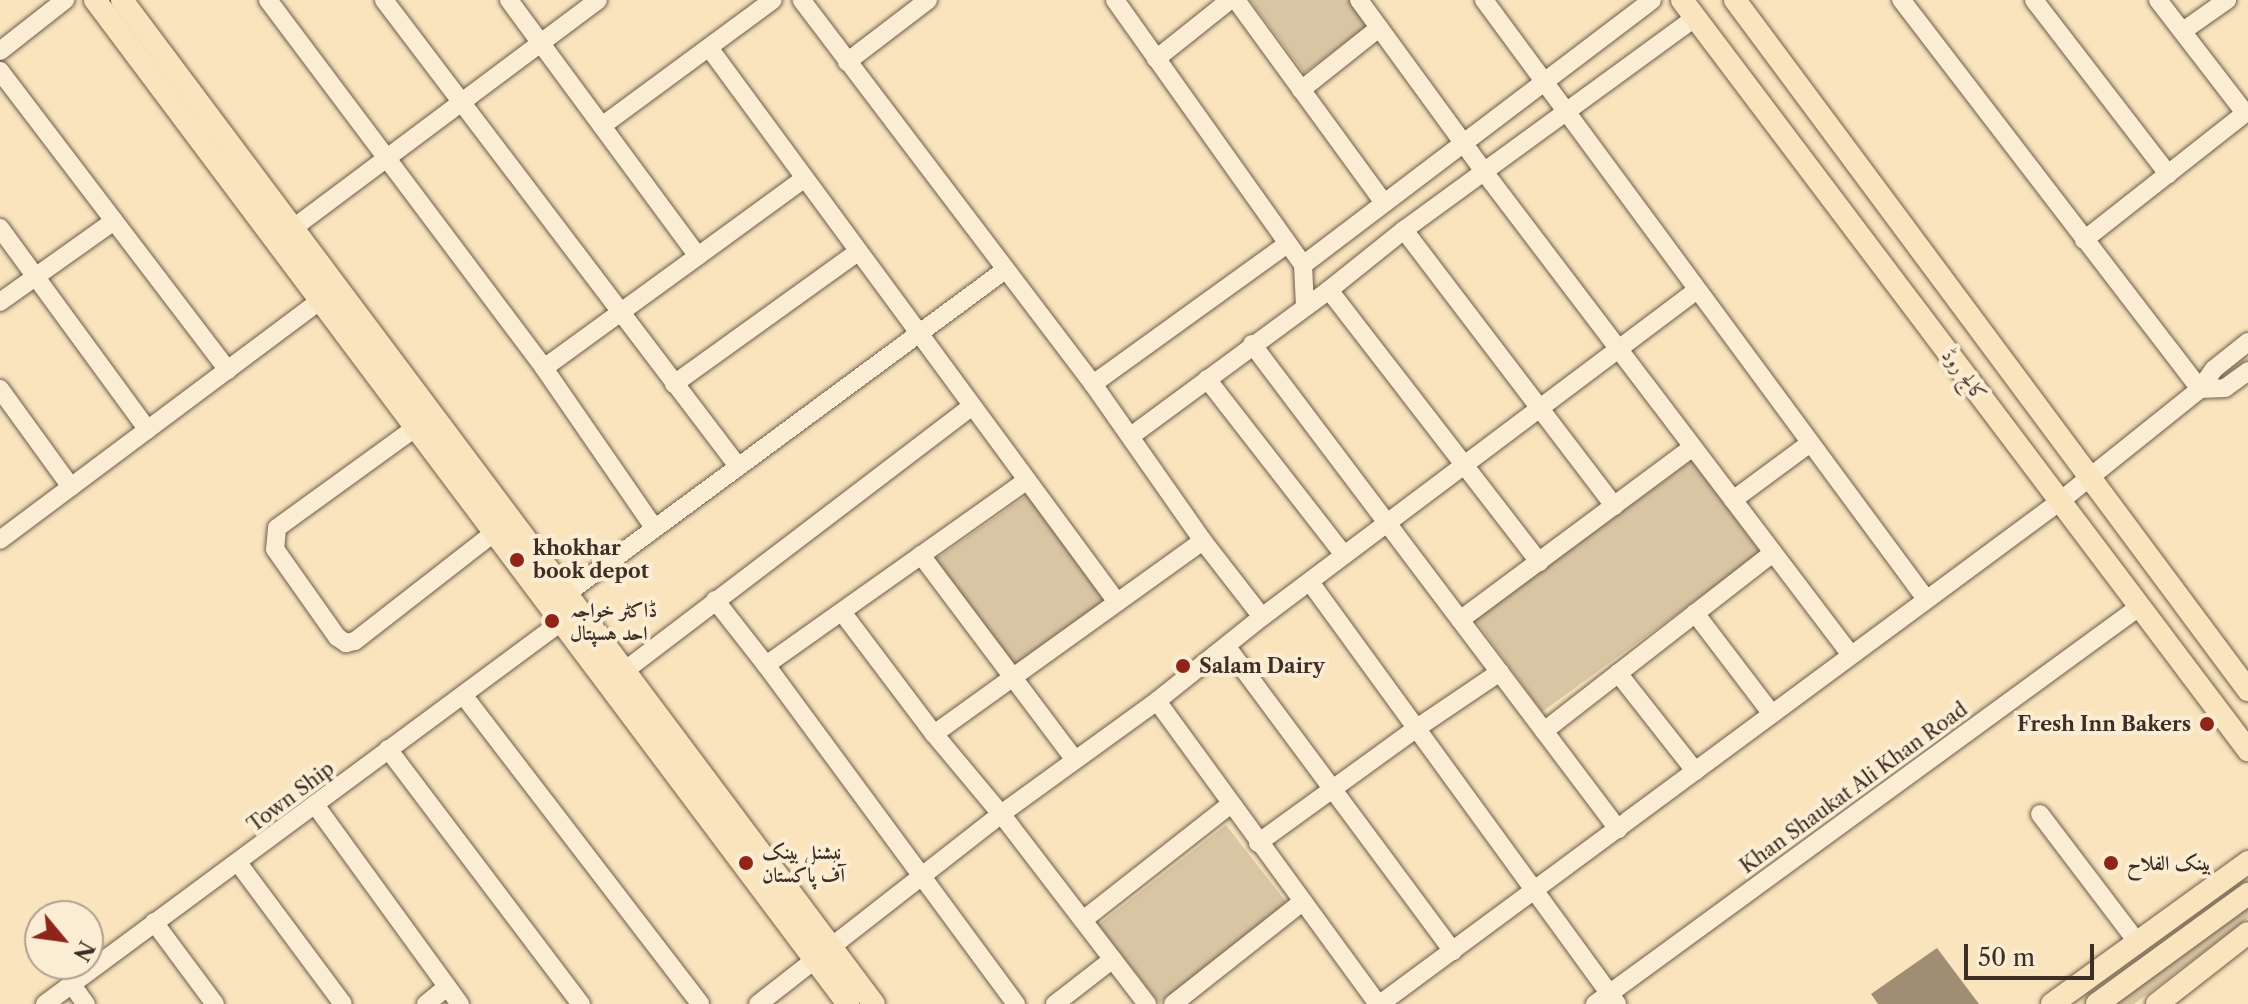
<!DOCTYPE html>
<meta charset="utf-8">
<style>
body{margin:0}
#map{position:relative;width:2248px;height:1004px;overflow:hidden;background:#f9e4bd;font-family:"Libre Caslon Text",Amiri,serif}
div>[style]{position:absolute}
.green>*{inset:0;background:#d9c5a3;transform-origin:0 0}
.building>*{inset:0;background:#9f8d74}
.roads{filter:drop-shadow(0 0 2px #6d5c4b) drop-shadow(0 0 2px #6d5c4b)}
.minor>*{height:18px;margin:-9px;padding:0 9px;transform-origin:9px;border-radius:9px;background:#fbedd4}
.major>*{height:22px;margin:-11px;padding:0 11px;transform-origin:11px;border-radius:11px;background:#f9e4bd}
.dots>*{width:22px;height:22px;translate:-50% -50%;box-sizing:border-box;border:4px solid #fbedd4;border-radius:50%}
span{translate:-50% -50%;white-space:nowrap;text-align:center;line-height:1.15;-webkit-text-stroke:8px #fbedd4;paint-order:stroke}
.street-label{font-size:20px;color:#3e2e25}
.poi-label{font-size:20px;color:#3e2e25;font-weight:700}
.left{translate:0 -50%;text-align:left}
.right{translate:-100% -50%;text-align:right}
.north{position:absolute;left:24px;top:900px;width:80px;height:80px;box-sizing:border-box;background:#fbedd4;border:2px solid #afa18e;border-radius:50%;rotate:119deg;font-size:22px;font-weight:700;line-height:32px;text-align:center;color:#3e2e25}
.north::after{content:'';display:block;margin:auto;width:28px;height:36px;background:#8f2418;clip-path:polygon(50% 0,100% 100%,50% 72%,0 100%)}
.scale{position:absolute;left:1964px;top:944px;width:130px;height:36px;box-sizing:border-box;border:4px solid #3e2e25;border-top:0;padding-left:10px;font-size:24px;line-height:28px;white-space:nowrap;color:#3e2e25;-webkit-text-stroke:6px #fbedd4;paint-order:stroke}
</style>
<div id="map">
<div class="green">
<div style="clip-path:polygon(1250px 0,1352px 0,1370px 24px,1304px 73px)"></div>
<div style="left:1693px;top:460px;width:115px;height:270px;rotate:54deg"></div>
<div style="left:1033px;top:491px;width:135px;height:121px;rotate:55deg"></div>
<div style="left:1226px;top:825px;width:99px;height:162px;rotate:52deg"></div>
<div style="clip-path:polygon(2248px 888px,2248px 918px,2134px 1004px,2095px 1004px)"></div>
</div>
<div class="building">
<div style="clip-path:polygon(1937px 948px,1979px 1004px,1878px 1004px,1871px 994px)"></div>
</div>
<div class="roads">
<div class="minor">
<div style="left:268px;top:0;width:460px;rotate:53.1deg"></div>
<div style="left:384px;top:0;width:584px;rotate:52.8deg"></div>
<div style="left:509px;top:0;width:318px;rotate:53.6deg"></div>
<div style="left:698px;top:256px;width:190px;rotate:144deg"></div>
<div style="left:544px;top:368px;width:192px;rotate:55.4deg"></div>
<div style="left:1115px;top:0;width:325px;rotate:54.6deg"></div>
<div style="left:1303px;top:265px;width:41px;rotate:87.2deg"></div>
<div style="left:1236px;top:0;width:251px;rotate:53.9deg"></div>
<div style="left:1359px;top:0;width:214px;rotate:53.9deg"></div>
<div style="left:1485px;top:173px;width:605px;rotate:52.79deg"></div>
<div style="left:1484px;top:0;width:744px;rotate:53.58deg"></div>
<div style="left:2034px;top:0;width:220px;rotate:52.4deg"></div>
<div style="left:2158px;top:0;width:143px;rotate:52.4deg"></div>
<div style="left:2183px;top:31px;width:54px;rotate:-35.2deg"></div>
<div style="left:710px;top:49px;width:687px;rotate:53.65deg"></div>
<div style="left:0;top:51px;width:83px;rotate:-38.1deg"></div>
<div style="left:1156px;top:59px;width:95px;rotate:-38.6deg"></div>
<div style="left:847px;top:62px;width:102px;rotate:-37.4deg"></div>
<div style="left:0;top:71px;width:376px;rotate:52.7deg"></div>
<div style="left:1301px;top:90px;width:100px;rotate:-38.5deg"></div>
<div style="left:602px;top:126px;width:212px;rotate:-36.4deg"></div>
<div style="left:0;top:228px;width:250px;rotate:53.8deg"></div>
<div style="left:1404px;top:230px;width:347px;rotate:52.7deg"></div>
<div style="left:284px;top:235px;width:392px;rotate:-36.8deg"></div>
<div style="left:2084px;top:240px;width:209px;rotate:-38.2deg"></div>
<div style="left:698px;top:256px;width:132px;rotate:-36.1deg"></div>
<div style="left:1303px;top:265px;width:438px;rotate:-37.2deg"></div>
<div style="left:1329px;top:290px;width:344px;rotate:52.3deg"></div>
<div style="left:0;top:302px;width:140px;rotate:-35.4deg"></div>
<div style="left:2248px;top:342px;width:43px;rotate:141.5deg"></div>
<div style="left:2214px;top:369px;width:24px;rotate:125deg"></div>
<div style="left:2200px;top:389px;width:25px;rotate:-2deg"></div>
<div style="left:2225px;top:388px;width:29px;rotate:-36deg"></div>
<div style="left:1252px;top:344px;width:608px;rotate:52.96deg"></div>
<div style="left:1207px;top:379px;width:223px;rotate:52.1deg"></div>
<div style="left:674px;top:384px;width:226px;rotate:-35.7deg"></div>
<div style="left:1093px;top:384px;width:239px;rotate:-35.8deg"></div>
<div style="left:0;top:389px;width:121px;rotate:54.1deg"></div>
<div style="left:415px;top:428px;width:170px;rotate:144.1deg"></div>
<div style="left:277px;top:528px;width:21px;rotate:95deg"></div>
<div style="left:275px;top:549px;width:108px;rotate:54.8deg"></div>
<div style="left:337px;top:637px;width:11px;rotate:34deg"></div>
<div style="left:346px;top:643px;width:9px;rotate:-13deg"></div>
<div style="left:355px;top:641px;width:177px;rotate:-37.9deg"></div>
<div style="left:1131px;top:436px;width:246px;rotate:-36.4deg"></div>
<div style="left:1329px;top:290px;width:96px;rotate:-38.7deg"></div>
<div style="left:1404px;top:230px;width:360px;rotate:-36.1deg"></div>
<div style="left:1733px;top:500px;width:96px;rotate:-36.5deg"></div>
<div style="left:0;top:540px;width:399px;rotate:-36.8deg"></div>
<div style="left:921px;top:555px;width:256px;rotate:53.1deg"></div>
<div style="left:1310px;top:582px;width:522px;rotate:53.96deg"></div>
<div style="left:566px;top:594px;width:546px;rotate:-36.43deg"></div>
<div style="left:715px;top:600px;width:83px;rotate:51.9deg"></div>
<div style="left:842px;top:612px;width:153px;rotate:53deg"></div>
<div style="left:1695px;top:613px;width:127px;rotate:52.7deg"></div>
<div style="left:1262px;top:617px;width:544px;rotate:-36.93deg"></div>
<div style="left:1460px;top:620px;width:290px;rotate:-36.6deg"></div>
<div style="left:1227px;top:647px;width:379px;rotate:53.4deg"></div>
<div style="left:623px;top:672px;width:439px;rotate:-37.3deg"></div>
<div style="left:1618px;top:673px;width:125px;rotate:51.8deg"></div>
<div style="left:464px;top:696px;width:388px;rotate:52.5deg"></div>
<div style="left:1157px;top:701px;width:375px;rotate:53.9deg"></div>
<div style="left:1544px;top:731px;width:290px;rotate:-37.9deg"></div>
<div style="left:388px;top:749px;width:320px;rotate:52.9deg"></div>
<div style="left:316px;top:806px;width:245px;rotate:54deg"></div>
<div style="left:2040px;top:814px;width:161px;rotate:52.8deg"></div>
<div style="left:1258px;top:843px;width:196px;rotate:-35.9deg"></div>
<div style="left:1417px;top:728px;width:100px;rotate:-34deg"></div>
<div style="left:239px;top:864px;width:174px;rotate:53.4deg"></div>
<div style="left:1083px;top:920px;width:188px;rotate:-38.1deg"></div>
<div style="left:154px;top:922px;width:102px;rotate:53.4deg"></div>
<div style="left:72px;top:985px;width:24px;rotate:54deg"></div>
<div style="left:45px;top:1004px;width:642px;rotate:-36.51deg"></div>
<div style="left:426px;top:1004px;width:27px;rotate:-39deg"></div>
<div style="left:758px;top:1004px;width:308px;rotate:-38deg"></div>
<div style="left:1001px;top:814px;width:193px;rotate:-35.9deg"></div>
<div style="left:1157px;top:701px;width:134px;rotate:-38.7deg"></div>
<div style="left:1262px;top:617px;width:96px;rotate:-127.8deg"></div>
<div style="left:1203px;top:541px;width:192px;rotate:-125deg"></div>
<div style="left:1093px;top:384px;width:482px;rotate:-127.2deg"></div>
<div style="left:1016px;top:1004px;width:421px;rotate:-126.4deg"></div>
<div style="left:766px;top:665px;width:320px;rotate:-35.3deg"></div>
<div style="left:1055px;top:1004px;width:73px;rotate:-37.8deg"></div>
<div style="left:1147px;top:1004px;width:240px;rotate:-127.5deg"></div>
<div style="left:1001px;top:814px;width:104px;rotate:-129.9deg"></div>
<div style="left:934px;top:734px;width:331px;rotate:-35.7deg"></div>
<div style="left:1173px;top:1004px;width:163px;rotate:-38.3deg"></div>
<div style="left:1380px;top:1004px;width:844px;rotate:-36.48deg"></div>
<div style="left:2059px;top:502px;width:181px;rotate:-38.7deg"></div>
<div style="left:2200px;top:389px;width:491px;rotate:-127.5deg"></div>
<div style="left:1595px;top:1004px;width:673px;rotate:-36.12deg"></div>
</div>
<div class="major">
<div style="left:95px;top:0;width:1255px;rotate:53.13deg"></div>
<div style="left:122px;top:0;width:1254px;rotate:53.17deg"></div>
<div style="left:1682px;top:0;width:940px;rotate:52.96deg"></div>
<div style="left:1735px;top:0;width:860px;rotate:53.37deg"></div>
<div style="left:2052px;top:1004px;width:242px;rotate:-35.9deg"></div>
<div style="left:2097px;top:1004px;width:187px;rotate:-36.1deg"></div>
<div style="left:2157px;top:1004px;width:115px;rotate:-38deg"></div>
</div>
</div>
<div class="dots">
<div style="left:517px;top:560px;background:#8f2418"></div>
<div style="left:552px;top:621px;background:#8f2418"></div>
<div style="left:1183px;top:666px;background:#8f2418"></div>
<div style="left:2207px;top:724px;background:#8f2418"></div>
<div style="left:746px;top:863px;background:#8f2418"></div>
<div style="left:2111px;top:863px;background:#8f2418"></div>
</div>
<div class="street-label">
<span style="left:1964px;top:375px;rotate:53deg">کالج روڈ</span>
<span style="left:1854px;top:788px;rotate:-36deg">Khan Shaukat Ali Khan Road</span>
<span style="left:291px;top:797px;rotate:-37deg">Town Ship</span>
</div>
<div class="poi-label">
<span class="left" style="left:533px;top:560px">khokhar<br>book depot</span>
<span class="left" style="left:570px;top:622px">ڈاکٹر خواجہ<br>احد ہسپتال</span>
<span class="left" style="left:1199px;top:666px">Salam Dairy</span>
<span class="right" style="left:2191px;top:724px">Fresh Inn Bakers</span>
<span class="left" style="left:762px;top:864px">نیشنل بینک<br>آف پاکستان</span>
<span class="left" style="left:2127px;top:863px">بینک الفلاح</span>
</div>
<div class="north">N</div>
<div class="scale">50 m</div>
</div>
